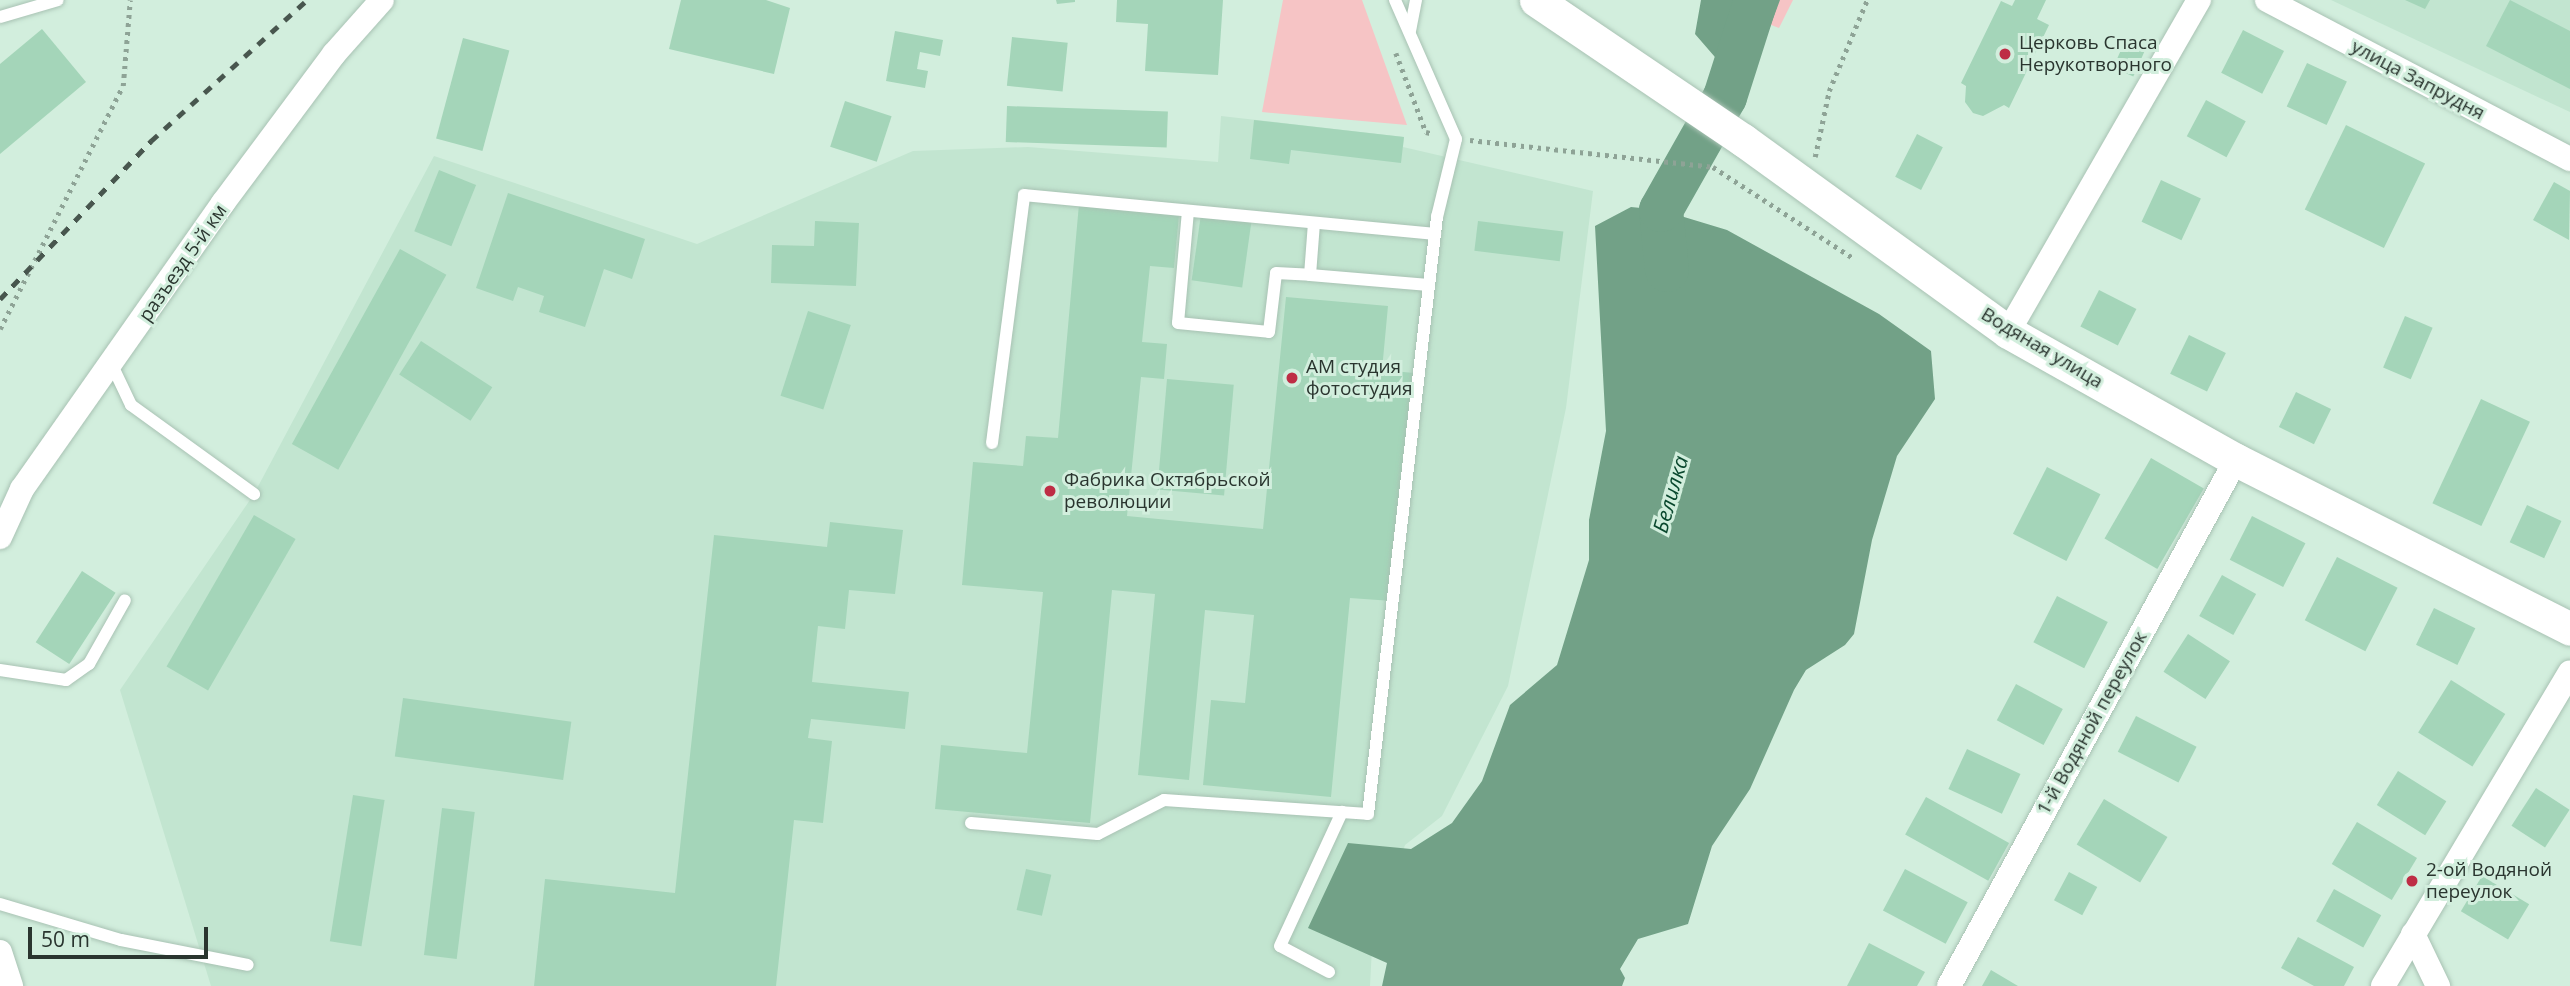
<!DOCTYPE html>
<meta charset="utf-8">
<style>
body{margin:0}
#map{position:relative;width:2570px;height:986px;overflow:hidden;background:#d2eedd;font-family:"Open Sans",sans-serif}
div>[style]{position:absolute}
.built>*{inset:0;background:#c2e5d0}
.green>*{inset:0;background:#f6c4c5}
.water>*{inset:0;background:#72a187}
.river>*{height:44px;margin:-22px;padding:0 22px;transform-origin:22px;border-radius:22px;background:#72a187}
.building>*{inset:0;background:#a4d5b9;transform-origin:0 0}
.path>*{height:4.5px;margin-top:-2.25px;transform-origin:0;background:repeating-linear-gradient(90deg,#8ea396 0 3.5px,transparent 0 8.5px)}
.roads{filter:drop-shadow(0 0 2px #a8c2b3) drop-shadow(0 0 2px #a8c2b3)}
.lane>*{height:12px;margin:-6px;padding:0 6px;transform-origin:6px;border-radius:6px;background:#fff}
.street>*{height:24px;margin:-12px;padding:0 12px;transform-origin:12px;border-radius:12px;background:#fff}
.secondary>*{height:33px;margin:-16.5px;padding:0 16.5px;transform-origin:16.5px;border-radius:16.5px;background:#fff}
.rail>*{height:5px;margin-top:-2.5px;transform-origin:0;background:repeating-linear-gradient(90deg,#48564e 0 9px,transparent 0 18px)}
.dots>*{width:19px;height:19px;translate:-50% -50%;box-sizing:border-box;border:4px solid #d2eedd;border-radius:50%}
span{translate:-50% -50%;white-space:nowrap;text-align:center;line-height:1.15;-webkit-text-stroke:6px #d2eedd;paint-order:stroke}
.poi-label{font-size:19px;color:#2a352f}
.left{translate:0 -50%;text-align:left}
.street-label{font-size:19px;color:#2a352f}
.water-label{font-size:21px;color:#0a482e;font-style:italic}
.scale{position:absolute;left:28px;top:927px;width:180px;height:32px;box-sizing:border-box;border:4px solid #2a352f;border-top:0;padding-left:9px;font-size:21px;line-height:24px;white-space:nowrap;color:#2a352f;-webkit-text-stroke:5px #d2eedd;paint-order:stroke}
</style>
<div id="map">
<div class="built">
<div style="clip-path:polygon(2331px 0,2570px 0,2570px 112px)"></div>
<div style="clip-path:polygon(1221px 116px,1404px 137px,1403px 147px,1593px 191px,1566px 408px,1508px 686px,1442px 816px,1405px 845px,1372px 948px,1370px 986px,211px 986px,120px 690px,254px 494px,434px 156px,697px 244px,913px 151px,1028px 147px,1218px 162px)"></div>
</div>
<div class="green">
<div style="clip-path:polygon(1283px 0,1362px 0,1407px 125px,1262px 112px)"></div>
<div style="clip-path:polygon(1706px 0,1793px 0,1779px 28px)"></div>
</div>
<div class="water">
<div style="clip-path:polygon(1701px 0,1780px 0,1754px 70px,1733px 99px,1725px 97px,1721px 64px,1695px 34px)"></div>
<div style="clip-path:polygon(1631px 207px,1661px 210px,1727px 230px,1879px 314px,1931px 351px,1935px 399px,1897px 456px,1872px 540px,1854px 634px,1845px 645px,1806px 670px,1794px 690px,1750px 789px,1712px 846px,1688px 924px,1638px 939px,1620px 969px,1625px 978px,1622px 986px,1382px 986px,1387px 963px,1308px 928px,1348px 843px,1411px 849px,1452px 823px,1482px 781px,1510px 705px,1557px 665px,1589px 560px,1589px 520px,1606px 431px,1595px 226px)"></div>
</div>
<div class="river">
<div style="left:1667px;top:270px;width:60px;rotate:-95.7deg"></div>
<div style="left:1661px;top:210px;width:130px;rotate:-60.5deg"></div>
<div style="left:1725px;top:97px;width:102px;rotate:-72.3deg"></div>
</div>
<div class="building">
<div style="clip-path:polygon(681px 0,766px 0,790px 8px,774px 74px,669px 49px)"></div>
<div style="clip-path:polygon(1056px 0,1075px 0,1075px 2px,1057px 4px)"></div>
<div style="clip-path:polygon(1117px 0,1223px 0,1218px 75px,1145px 71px,1148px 24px,1116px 22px)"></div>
<div style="clip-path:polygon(2015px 0,2046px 0,2037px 19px,2049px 25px,2009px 108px,2004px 105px,1983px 116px,1973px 113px,1965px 102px,1966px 86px,1961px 83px,2001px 1px,2012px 6px)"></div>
<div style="clip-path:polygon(2405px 0,2430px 0,2425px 9px)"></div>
<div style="clip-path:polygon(2510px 0,2570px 31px,2570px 89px,2486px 46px)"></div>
<div style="clip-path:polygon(42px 29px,86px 82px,0 154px,0 64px)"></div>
<div style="left:2243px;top:30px;width:46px;height:48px;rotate:27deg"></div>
<div style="clip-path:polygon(895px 31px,943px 40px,940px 56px,920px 52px,917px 69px,928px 71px,925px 88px,886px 81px)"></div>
<div style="left:1012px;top:37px;width:56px;height:49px;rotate:6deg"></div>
<div style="left:463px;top:38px;width:48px;height:104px;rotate:15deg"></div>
<div style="left:2125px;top:41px;width:22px;height:29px;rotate:24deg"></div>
<div style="left:2307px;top:63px;width:44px;height:48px;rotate:25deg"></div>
<div style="left:2206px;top:100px;width:45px;height:41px;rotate:28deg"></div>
<div style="left:845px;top:101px;width:49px;height:48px;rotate:18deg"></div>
<div style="left:1007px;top:106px;width:161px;height:36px;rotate:2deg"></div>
<div style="clip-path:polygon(1254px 120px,1404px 137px,1401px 163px,1291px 150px,1289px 164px,1250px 159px)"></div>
<div style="left:2346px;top:125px;width:88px;height:94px;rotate:26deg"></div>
<div style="left:1917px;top:134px;width:29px;height:48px;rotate:27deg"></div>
<div style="left:439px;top:170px;width:40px;height:66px;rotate:22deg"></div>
<div style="left:2161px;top:180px;width:44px;height:46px;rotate:25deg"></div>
<div style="clip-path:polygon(2554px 182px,2570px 191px,2569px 240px,2533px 220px)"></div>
<div style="clip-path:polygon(508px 193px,645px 239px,632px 279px,604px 269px,585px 327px,539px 312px,544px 296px,518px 287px,513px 301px,476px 288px)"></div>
<div style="clip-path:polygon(1079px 204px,1179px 215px,1174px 268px,1150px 266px,1142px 342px,1167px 344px,1164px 379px,1141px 377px,1127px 516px,1263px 529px,1286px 297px,1388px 306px,1382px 370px,1414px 373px,1392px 601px,1350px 598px,1331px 797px,1203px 785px,1211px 700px,1245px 703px,1254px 615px,1205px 610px,1189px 780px,1138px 775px,1155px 594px,1112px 590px,1090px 823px,935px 809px,941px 745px,1027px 753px,1043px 592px,962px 585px,973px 462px,1023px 466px,1026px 436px,1058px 438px)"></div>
<div style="left:1201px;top:214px;width:51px;height:67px;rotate:8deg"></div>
<div style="clip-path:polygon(815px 221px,859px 223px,856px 286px,771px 283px,772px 245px,814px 246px)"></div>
<div style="left:1478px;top:221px;width:86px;height:30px;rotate:7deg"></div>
<div style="left:400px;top:249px;width:53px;height:223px;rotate:29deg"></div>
<div style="left:2099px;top:290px;width:42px;height:41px;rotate:27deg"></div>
<div style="left:808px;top:311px;width:45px;height:89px;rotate:18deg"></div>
<div style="left:2405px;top:316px;width:30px;height:56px;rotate:23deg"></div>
<div style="left:2189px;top:335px;width:41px;height:43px;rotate:26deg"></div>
<div style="left:421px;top:341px;width:85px;height:40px;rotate:33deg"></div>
<div style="left:1167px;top:379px;width:67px;height:111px;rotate:5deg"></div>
<div style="left:2296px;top:392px;width:39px;height:39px;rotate:26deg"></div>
<div style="left:2481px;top:399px;width:54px;height:115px;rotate:25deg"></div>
<div style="left:2151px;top:458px;width:61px;height:93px;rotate:30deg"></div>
<div style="left:2047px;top:467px;width:60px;height:75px;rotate:27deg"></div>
<div style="left:2527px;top:505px;width:38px;height:41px;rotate:25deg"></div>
<div style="left:254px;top:515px;width:48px;height:175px;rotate:30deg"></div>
<div style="left:2252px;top:516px;width:60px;height:49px;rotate:27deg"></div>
<div style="clip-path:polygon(830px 522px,903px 530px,895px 594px,849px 590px,845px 629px,818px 626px,812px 682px,909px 692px,905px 729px,811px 719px,808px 738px,832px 741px,823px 823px,794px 820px,776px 986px,534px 986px,545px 879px,675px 893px,714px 535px,827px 547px)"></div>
<div style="left:2337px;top:557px;width:68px;height:71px;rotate:27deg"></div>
<div style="left:82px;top:571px;width:40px;height:85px;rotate:33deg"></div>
<div style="left:2222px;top:575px;width:39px;height:47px;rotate:29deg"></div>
<div style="left:2057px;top:596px;width:57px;height:52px;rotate:27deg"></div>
<div style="left:2434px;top:608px;width:46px;height:41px;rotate:26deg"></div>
<div style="left:2188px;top:634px;width:50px;height:45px;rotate:33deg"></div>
<div style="left:2451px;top:680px;width:64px;height:62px;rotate:32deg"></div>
<div style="left:2016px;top:684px;width:53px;height:41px;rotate:28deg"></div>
<div style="left:403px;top:698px;width:170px;height:59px;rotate:8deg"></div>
<div style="left:2136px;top:716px;width:68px;height:40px;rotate:27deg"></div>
<div style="left:1967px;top:749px;width:59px;height:44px;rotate:25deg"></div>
<div style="left:2398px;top:771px;width:57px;height:40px;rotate:32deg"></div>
<div style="left:2536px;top:788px;width:40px;height:45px;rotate:33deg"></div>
<div style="left:353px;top:795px;width:32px;height:148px;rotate:9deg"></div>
<div style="left:1926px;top:797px;width:95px;height:43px;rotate:29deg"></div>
<div style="left:2104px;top:799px;width:74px;height:53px;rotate:31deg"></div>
<div style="left:442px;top:808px;width:33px;height:148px;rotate:7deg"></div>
<div style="left:2357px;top:822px;width:70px;height:49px;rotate:31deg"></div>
<div style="left:1026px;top:869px;width:26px;height:42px;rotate:13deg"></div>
<div style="left:1905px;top:869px;width:71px;height:47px;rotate:28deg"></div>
<div style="left:2069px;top:872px;width:32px;height:32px;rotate:28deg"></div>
<div style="left:2482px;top:876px;width:55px;height:41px;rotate:31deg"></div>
<div style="left:2334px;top:889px;width:54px;height:37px;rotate:29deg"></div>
<div style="clip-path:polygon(2298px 937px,2354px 967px,2344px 986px,2314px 986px,2281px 968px)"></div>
<div style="clip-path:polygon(1869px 943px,1925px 972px,1917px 986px,1847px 986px)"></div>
<div style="clip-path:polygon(1991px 970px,2018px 986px,1982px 986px)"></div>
</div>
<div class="path">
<div style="left:1396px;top:53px;width:85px;rotate:69.2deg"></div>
<div style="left:1426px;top:132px;width:8px;rotate:14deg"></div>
<div style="left:1470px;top:140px;width:244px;rotate:6.3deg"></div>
<div style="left:1713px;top:167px;width:167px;rotate:33deg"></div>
<div style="left:1815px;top:157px;width:67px;rotate:-78deg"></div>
<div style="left:1829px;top:91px;width:99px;rotate:-67.3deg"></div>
<div style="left:0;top:329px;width:272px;rotate:-63.2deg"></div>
<div style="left:123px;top:86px;width:86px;rotate:-85.3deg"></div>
</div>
<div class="roads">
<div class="lane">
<div style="left:0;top:17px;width:60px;rotate:-16.3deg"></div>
<div style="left:1410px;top:31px;width:32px;rotate:-79deg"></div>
<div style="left:1188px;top:211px;width:112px;rotate:95.1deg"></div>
<div style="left:1178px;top:323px;width:91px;rotate:5.6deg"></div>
<div style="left:1269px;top:332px;width:59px;rotate:-83.2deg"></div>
<div style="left:1276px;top:273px;width:34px;rotate:3deg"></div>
<div style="left:1314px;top:223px;width:52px;rotate:94.4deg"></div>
<div style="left:1310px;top:275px;width:119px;rotate:4.8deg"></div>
<div style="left:112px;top:365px;width:44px;rotate:64.6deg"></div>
<div style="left:131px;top:405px;width:152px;rotate:35.9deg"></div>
<div style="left:992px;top:443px;width:250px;rotate:-82.6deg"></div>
<div style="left:1024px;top:195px;width:413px;rotate:5.4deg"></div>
<div style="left:0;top:670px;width:67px;rotate:8.6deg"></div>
<div style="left:66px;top:680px;width:28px;rotate:-35deg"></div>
<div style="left:89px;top:664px;width:73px;rotate:-60.6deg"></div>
<div style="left:971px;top:823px;width:127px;rotate:5deg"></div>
<div style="left:1098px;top:834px;width:74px;rotate:-27.3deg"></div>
<div style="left:1164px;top:800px;width:204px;rotate:3.9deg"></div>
<div style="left:1368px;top:814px;width:601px;rotate:-83.41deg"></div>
<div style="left:1437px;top:217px;width:80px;rotate:-76.3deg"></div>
<div style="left:1456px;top:139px;width:152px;rotate:-113.7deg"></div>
<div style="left:0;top:904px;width:126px;rotate:16.6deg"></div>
<div style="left:121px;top:940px;width:129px;rotate:11.1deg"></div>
<div style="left:1329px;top:972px;width:55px;rotate:-152deg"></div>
<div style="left:1280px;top:946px;width:148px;rotate:-65.2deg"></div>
</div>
<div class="street">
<div style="left:2267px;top:0;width:342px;rotate:27.7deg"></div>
<div style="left:2008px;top:332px;width:383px;rotate:-60.1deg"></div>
<div style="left:0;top:537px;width:53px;rotate:-65.4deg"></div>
<div style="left:22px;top:489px;width:350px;rotate:-54.9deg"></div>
<div style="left:223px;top:203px;width:186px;rotate:-53.3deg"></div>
<div style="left:334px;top:54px;width:72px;rotate:-48.4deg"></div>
<div style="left:2413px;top:934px;width:58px;rotate:64.3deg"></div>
<div style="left:0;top:952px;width:36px;rotate:72deg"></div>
<div style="left:1949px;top:986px;width:599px;rotate:-61.38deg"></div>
<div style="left:2383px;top:986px;width:365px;rotate:-59.2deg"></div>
</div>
<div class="secondary">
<div style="left:1536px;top:0;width:250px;rotate:34.1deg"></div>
<div style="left:1743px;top:140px;width:327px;rotate:35.9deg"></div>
<div style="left:2008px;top:332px;width:261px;rotate:29.3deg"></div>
<div style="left:2236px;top:460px;width:374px;rotate:26.8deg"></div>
</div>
</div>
<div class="rail">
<div style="left:0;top:299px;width:219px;rotate:-46.3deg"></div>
<div style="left:151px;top:141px;width:210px;rotate:-42.1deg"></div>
</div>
<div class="dots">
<div style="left:2005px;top:54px;background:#be2d45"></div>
<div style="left:1292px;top:378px;background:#be2d45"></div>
<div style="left:1050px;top:491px;background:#be2d45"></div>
<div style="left:2412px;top:881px;background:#be2d45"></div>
</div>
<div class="poi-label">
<span class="left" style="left:2019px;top:54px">Церковь Спаса<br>Нерукотворного</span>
<span class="left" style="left:1306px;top:378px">АМ студия<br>фотостудия</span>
<span class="left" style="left:1064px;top:491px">Фабрика Октябрьской<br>революции</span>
<span class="left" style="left:2426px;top:881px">2-ой Водяной<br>переулок</span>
</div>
<div class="street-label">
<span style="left:2418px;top:80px;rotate:28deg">улица Запрудня</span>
<span style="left:183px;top:263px;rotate:-55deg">разъезд 5-й км</span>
<span style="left:2042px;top:348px;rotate:31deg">Водяная улица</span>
<span style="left:2092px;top:723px;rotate:-61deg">1-й Водяной переулок</span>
</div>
<div class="water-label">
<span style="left:1670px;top:494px;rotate:-74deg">Белилка</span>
</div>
<div class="scale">50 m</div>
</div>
